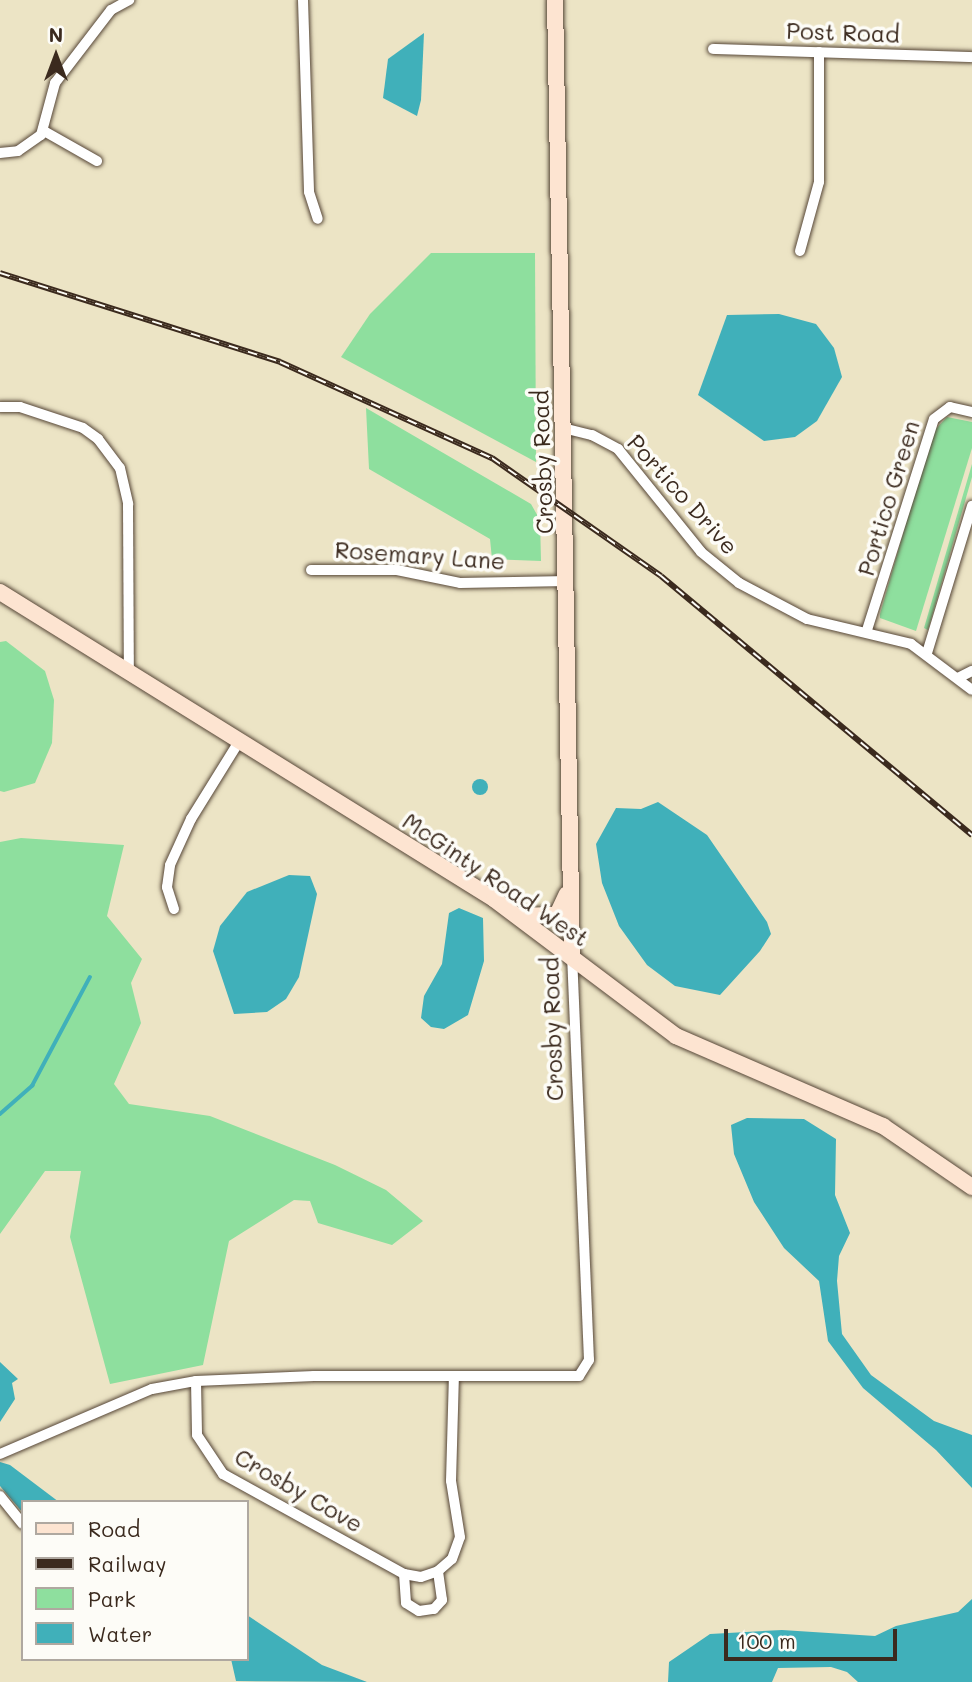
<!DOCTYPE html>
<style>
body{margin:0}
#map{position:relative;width:972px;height:1682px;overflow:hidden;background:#ece4c5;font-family:Mali,sans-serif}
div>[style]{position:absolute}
.green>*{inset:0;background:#8edf9e}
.water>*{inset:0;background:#40b0ba}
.round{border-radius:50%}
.stream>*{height:3.5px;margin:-1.75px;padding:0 1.75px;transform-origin:1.75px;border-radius:1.75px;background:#40b0ba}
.roads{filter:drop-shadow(0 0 2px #564637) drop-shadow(0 0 2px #564637)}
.street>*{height:10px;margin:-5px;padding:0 5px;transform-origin:5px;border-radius:5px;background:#fff}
.secondary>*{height:16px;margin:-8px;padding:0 8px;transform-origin:8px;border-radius:8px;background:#fde4d1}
.rail>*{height:6px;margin-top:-3px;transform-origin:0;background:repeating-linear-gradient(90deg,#fdfcf7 0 10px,#3b2a1e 0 20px);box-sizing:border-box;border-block:2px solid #3b2a1e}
span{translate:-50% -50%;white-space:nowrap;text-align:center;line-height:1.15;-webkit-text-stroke:7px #fdfcf7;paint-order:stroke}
.street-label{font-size:23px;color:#3b2a1e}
.legend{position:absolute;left:21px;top:1500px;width:228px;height:161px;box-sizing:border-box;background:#fdfcf7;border:2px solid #afa8a0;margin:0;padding:9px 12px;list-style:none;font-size:21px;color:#3b2a1e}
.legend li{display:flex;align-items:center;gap:14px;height:35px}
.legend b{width:35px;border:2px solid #afa8a0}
.north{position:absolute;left:21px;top:21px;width:70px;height:70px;-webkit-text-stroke:5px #fdfcf7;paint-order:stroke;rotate:0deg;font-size:19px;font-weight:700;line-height:28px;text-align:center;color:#3b2a1e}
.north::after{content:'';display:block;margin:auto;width:24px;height:32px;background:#3b2a1e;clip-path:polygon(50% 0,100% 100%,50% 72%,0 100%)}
.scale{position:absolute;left:724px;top:1629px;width:173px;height:32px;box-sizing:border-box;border:4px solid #3b2a1e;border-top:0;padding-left:9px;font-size:21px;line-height:24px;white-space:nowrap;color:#3b2a1e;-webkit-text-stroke:5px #fdfcf7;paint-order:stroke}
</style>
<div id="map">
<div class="green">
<div style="clip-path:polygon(431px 253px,535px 253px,536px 462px,341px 357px,370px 314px)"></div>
<div style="clip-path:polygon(366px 408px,531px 504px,540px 520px,541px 561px,492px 559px,490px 539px,369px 469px)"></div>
<div style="clip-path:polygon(947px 417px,972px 422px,972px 448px,916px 631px,880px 618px,880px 614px,932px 433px)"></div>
<div style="clip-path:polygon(972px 464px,972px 477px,928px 630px,924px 628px)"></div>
<div style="clip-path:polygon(6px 641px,45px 671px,54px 700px,52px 743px,35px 783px,4px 792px,0 791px,0 642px)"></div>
<div style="clip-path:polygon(21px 838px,124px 845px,107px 916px,142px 959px,131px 983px,141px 1023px,114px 1084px,129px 1104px,210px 1116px,335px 1165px,386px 1190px,423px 1221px,392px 1245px,318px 1223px,310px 1201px,294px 1200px,229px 1241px,203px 1365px,110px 1384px,70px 1237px,81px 1171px,45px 1171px,0 1234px,0 842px)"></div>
</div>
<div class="water">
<div style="clip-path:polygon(424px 33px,421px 100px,417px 116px,383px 98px,388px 59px)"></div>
<div style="clip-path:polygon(779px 314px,816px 324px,834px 348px,842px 377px,817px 421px,795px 437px,764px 441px,698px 395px,727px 315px)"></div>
<div class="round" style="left:472px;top:779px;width:16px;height:16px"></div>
<div style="clip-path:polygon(658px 802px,707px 835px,767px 922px,771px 934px,760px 951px,720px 995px,675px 986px,647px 965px,619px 926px,602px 883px,596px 844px,616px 808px,641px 809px)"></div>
<div style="clip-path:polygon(289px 875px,310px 876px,317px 894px,299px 977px,286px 999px,267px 1012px,234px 1014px,213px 951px,220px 926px,247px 892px)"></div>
<div style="clip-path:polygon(459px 908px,483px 918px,484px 961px,468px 1015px,444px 1029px,431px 1027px,421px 1018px,424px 996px,442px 964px,449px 913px)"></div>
<div style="clip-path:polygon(747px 1118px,804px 1119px,836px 1139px,835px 1195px,850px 1233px,839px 1256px,837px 1281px,842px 1334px,871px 1375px,934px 1421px,972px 1435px,972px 1488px,936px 1450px,863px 1388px,828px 1341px,819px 1281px,784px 1248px,754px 1202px,734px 1154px,731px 1125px)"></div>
<div style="clip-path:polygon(0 1362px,18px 1379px,12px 1383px,15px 1399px,0 1422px)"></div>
<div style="clip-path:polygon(0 1462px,10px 1465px,59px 1502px,23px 1502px,23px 1513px,0 1486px)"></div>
<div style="clip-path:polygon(972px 1599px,972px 1682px,858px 1682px,847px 1672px,831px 1667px,778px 1668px,772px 1682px,668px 1682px,669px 1662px,710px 1634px,782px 1630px,875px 1636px,896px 1626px,958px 1612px)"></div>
<div style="clip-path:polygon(247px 1615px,322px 1665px,367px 1682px,236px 1681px,231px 1659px,247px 1659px)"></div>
</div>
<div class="stream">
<div style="left:0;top:1114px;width:43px;rotate:-41.2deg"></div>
<div style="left:32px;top:1086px;width:123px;rotate:-62deg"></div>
</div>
<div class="roads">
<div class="street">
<div style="left:303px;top:0;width:192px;rotate:88.2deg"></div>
<div style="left:309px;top:192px;width:28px;rotate:72deg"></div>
<div style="left:713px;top:49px;width:259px;rotate:1.8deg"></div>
<div style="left:44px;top:131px;width:61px;rotate:29.5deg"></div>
<div style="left:0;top:153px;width:18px;rotate:-6deg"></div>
<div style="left:18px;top:151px;width:28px;rotate:-35deg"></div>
<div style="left:41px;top:135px;width:54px;rotate:-74.9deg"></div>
<div style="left:55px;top:83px;width:92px;rotate:-52.5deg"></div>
<div style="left:111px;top:10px;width:21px;rotate:-29deg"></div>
<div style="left:800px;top:251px;width:72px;rotate:-74.6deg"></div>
<div style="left:819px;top:182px;width:130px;rotate:-90deg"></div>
<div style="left:0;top:407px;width:20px"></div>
<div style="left:20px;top:407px;width:66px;rotate:18.4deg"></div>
<div style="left:83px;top:428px;width:19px;rotate:36deg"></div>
<div style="left:98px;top:439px;width:36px;rotate:53deg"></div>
<div style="left:120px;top:468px;width:37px;rotate:77deg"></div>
<div style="left:128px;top:504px;width:167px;rotate:89.7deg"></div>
<div style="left:563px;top:428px;width:30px;rotate:14deg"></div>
<div style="left:592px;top:435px;width:30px;rotate:28deg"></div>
<div style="left:618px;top:449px;width:132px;rotate:51.1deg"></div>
<div style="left:701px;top:552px;width:49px;rotate:39.2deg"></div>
<div style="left:739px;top:583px;width:77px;rotate:27.9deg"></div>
<div style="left:807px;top:619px;width:107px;rotate:13.5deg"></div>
<div style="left:911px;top:644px;width:76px;rotate:37deg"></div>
<div style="left:311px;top:570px;width:86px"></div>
<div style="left:397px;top:570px;width:64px;rotate:11.7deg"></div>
<div style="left:460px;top:583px;width:108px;rotate:-1.1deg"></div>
<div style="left:867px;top:630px;width:221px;rotate:-72.4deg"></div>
<div style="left:934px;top:419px;width:20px;rotate:-37deg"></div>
<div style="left:950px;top:407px;width:23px;rotate:13deg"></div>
<div style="left:927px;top:653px;width:154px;rotate:-73deg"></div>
<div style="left:958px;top:678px;width:16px;rotate:-27deg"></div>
<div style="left:174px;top:909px;width:23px;rotate:-108deg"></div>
<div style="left:167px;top:887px;width:22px;rotate:-82deg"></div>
<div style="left:170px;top:865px;width:51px;rotate:-65.5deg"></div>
<div style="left:191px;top:819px;width:93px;rotate:-58.2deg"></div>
<div style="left:196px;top:1381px;width:54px;rotate:88.9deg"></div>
<div style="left:197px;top:1435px;width:47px;rotate:56.3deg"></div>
<div style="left:223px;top:1474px;width:207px;rotate:28.9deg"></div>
<div style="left:404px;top:1574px;width:17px;rotate:10deg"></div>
<div style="left:421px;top:1577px;width:18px;rotate:-19deg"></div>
<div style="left:438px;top:1571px;width:18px;rotate:-41deg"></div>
<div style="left:452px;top:1559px;width:23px;rotate:-70deg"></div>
<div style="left:460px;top:1537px;width:57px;rotate:-99.1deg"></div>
<div style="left:451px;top:1481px;width:105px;rotate:-88.4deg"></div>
<div style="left:0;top:1454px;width:165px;rotate:-23.2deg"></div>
<div style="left:152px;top:1389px;width:45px;rotate:-10.3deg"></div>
<div style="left:196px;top:1381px;width:118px;rotate:-2.4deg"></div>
<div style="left:314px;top:1376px;width:265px"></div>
<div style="left:579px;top:1376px;width:19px;rotate:-58deg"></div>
<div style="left:589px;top:1360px;width:403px;rotate:-92.4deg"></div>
<div style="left:0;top:1496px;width:36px;rotate:51deg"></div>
<div style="left:404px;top:1574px;width:29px;rotate:86deg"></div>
<div style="left:406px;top:1603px;width:15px;rotate:32deg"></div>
<div style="left:419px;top:1611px;width:15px;rotate:-8deg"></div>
<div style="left:434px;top:1609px;width:12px;rotate:-48deg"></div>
<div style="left:442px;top:1600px;width:29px;rotate:-98deg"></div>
</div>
<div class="secondary">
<div style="left:555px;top:0;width:957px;rotate:88.98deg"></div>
<div style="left:0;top:592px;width:582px;rotate:31.86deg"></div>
<div style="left:494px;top:899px;width:228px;rotate:37deg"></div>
<div style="left:676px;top:1036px;width:226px;rotate:23.5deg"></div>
<div style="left:883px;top:1126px;width:108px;rotate:34.4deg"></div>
<div style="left:520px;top:916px;width:37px;rotate:-2deg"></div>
<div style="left:557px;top:915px;width:23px;rotate:-65deg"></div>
</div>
</div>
<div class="rail">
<div style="left:0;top:273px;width:294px;rotate:17.6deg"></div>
<div style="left:280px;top:362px;width:233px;rotate:24.4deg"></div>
<div style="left:492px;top:458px;width:206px;rotate:34.9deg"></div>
<div style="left:661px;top:576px;width:405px;rotate:39.8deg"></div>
</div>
<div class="street-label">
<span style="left:843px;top:32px;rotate:2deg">Post Road</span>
<span style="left:542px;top:462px;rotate:-92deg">Crosby Road</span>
<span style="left:683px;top:494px;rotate:48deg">Portico Drive</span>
<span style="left:888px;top:498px;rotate:-73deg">Portico Green</span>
<span style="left:420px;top:555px;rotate:4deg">Rosemary Lane</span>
<span style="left:496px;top:879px;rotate:34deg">McGinty Road West</span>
<span style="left:552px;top:1029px;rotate:-92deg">Crosby Road</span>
<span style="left:299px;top:1490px;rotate:30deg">Crosby Cove</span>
</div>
<ul class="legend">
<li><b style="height:9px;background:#fde4d1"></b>Road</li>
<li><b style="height:9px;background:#3b2a1e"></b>Railway</li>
<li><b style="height:19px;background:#8edf9e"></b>Park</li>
<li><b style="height:19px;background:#40b0ba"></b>Water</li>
</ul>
<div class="north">N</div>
<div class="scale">100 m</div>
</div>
